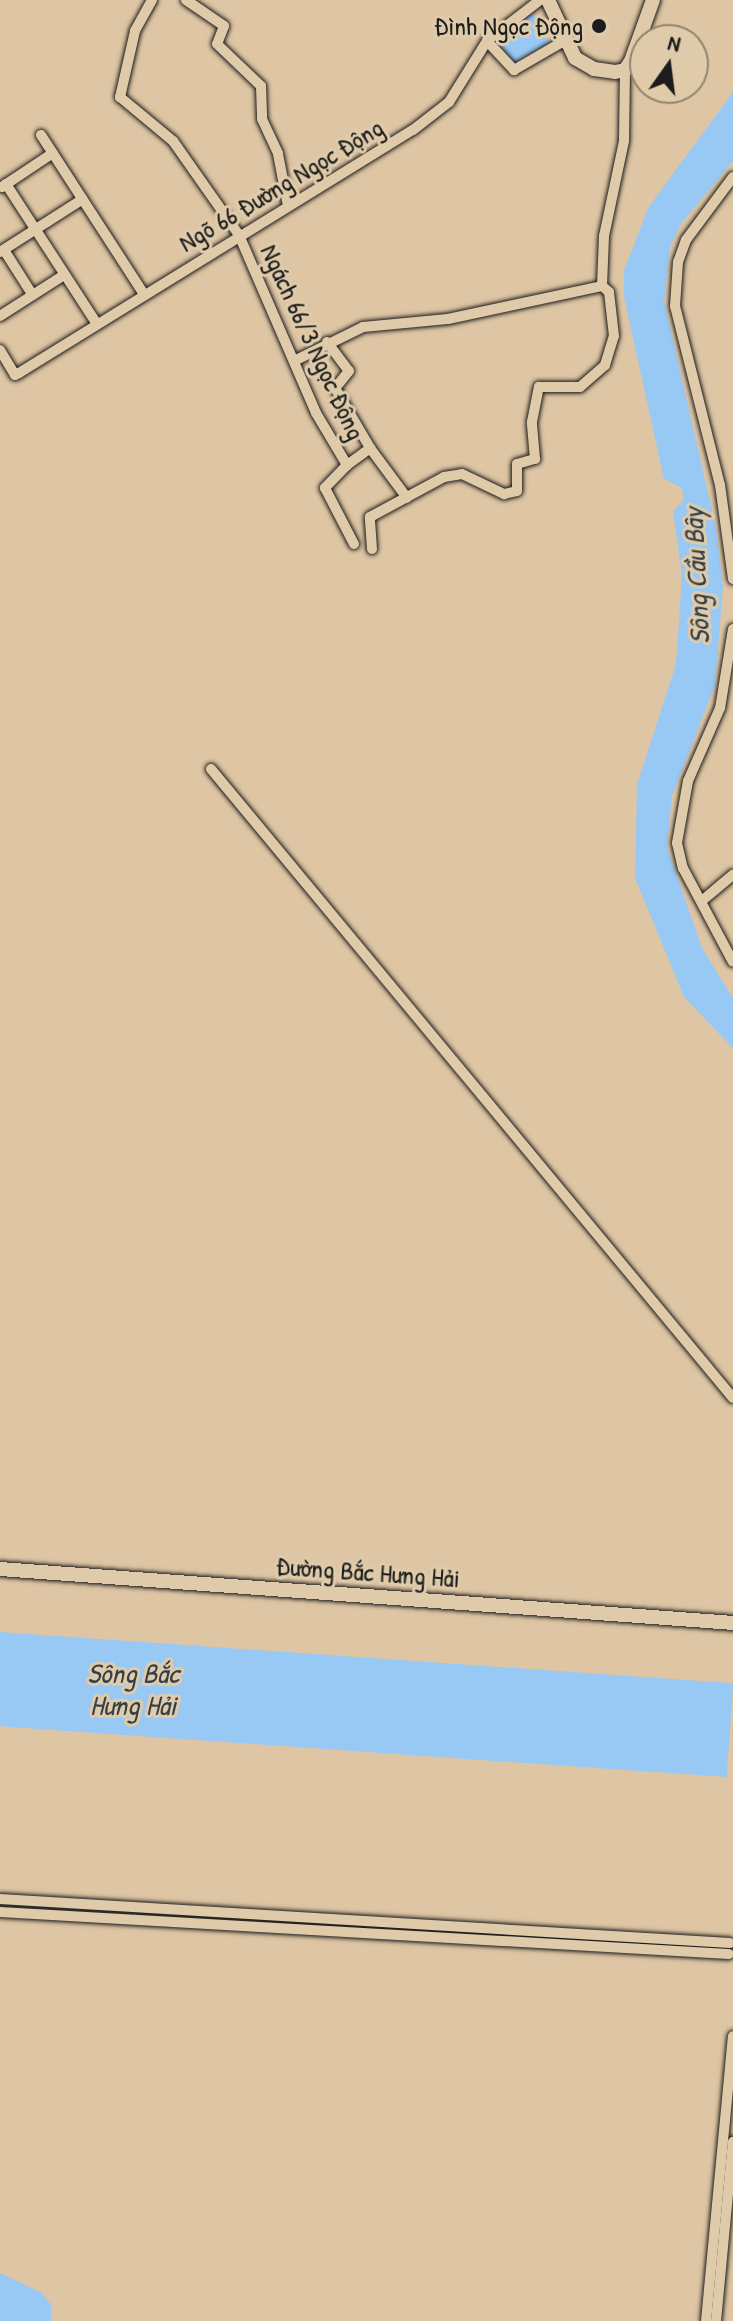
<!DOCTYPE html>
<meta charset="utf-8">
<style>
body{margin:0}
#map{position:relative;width:733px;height:2321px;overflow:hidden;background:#dec5a3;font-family:"Patrick Hand",sans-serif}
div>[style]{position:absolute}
.water>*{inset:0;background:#97c9f4;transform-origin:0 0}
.roads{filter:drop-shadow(0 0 2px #1c1c1c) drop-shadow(0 0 2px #1c1c1c)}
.street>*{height:10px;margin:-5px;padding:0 5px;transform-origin:5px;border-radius:5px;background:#dfcbaa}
.secondary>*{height:14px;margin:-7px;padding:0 7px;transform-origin:7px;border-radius:7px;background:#dfcbaa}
.dots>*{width:22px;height:22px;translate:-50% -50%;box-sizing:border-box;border:4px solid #dfcbaa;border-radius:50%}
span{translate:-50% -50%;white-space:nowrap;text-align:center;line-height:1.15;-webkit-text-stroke:6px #dfcbaa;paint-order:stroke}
.poi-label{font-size:26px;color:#1c1c1c}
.right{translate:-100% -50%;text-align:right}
.street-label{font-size:26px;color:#1c1c1c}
.water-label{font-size:28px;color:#353f47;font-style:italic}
.north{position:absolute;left:629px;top:24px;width:80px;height:80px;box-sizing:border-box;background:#dfcbaa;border:2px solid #918571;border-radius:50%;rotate:14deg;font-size:22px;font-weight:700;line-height:32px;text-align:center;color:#1c1c1c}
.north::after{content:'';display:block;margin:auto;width:28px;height:36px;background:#1c1c1c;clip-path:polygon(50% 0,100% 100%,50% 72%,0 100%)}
</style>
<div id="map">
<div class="water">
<div style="clip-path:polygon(528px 14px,536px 16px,549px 43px,513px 63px,497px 40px)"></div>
<div style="clip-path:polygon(733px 92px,733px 161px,681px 224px,670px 247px,664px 301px,716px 528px,723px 586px,715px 685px,672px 796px,667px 847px,702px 948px,733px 998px,733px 1048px,684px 997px,635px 878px,637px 785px,676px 664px,682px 575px,673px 512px,684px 499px,682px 488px,664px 479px,624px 297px,624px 271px,648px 208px)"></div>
<div style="left:0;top:1632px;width:735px;height:94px;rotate:4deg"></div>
<div style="clip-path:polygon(0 2273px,42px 2293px,51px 2305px,51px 2321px,0 2321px)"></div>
</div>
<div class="roads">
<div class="street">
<div style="left:152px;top:0;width:35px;rotate:119deg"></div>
<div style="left:135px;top:31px;width:68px;rotate:102.8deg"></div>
<div style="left:120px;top:97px;width:69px;rotate:39.7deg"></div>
<div style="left:173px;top:141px;width:115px;rotate:54.9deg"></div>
<div style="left:239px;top:235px;width:194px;rotate:66.6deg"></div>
<div style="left:316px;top:413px;width:61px;rotate:59.2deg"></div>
<div style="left:347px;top:465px;width:32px;rotate:134deg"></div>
<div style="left:325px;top:488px;width:63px;rotate:62.6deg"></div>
<div style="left:186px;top:0;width:46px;rotate:34.4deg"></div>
<div style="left:224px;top:26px;width:19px;rotate:111deg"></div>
<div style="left:217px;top:44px;width:61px;rotate:43.7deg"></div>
<div style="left:261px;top:86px;width:33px;rotate:88deg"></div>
<div style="left:262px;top:119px;width:38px;rotate:65deg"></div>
<div style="left:278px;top:154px;width:53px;rotate:79.1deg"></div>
<div style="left:487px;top:41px;width:40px;rotate:47deg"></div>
<div style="left:514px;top:70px;width:58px;rotate:-30.1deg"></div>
<div style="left:41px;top:135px;width:189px;rotate:57.1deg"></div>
<div style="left:733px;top:177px;width:79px;rotate:126.7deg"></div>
<div style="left:686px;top:240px;width:23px;rotate:110deg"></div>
<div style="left:678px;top:262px;width:44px;rotate:93.9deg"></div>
<div style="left:675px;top:306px;width:185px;rotate:75.9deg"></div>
<div style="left:720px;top:485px;width:95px;rotate:82.1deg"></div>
<div style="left:6px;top:184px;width:167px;rotate:57deg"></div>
<div style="left:2px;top:187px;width:61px;rotate:-33.7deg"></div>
<div style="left:4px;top:250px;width:52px;rotate:57.5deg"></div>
<div style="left:0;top:252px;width:98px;rotate:-32.6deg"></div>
<div style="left:0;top:316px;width:76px;rotate:-32.6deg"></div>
<div style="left:327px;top:342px;width:36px;rotate:53deg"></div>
<div style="left:349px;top:371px;width:22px;rotate:129deg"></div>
<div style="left:335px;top:388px;width:69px;rotate:59.7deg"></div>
<div style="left:370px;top:448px;width:62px;rotate:53.5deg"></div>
<div style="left:0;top:350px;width:29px;rotate:59deg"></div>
<div style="left:15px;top:375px;width:4px;rotate:-27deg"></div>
<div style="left:19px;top:373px;width:463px;rotate:-31.7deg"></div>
<div style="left:413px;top:130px;width:46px;rotate:-37.9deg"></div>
<div style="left:449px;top:102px;width:72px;rotate:-58.1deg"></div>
<div style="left:487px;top:41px;width:67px;rotate:-37.7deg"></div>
<div style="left:294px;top:361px;width:77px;rotate:-26.2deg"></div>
<div style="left:363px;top:327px;width:85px;rotate:-5.4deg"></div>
<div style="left:448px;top:319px;width:157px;rotate:-12.1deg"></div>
<div style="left:347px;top:465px;width:29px;rotate:-36deg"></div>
<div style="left:372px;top:549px;width:32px;rotate:-94deg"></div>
<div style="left:370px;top:517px;width:84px;rotate:-28.4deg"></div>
<div style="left:444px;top:477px;width:18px;rotate:-9deg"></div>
<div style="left:462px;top:474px;width:47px;rotate:25.5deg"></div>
<div style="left:504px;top:494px;width:13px;rotate:-13deg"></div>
<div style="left:517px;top:491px;width:27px;rotate:-90deg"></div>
<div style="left:517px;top:464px;width:19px;rotate:-16deg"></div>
<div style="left:535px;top:459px;width:37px;rotate:-95deg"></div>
<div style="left:532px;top:422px;width:36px;rotate:-79deg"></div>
<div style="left:539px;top:387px;width:41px"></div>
<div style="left:580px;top:387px;width:33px;rotate:-41deg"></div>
<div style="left:605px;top:365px;width:30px;rotate:-73deg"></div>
<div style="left:614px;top:336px;width:44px;rotate:-96.5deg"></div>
<div style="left:609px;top:292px;width:9px;rotate:-139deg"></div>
<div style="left:602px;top:286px;width:50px;rotate:-87.7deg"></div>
<div style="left:604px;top:236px;width:97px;rotate:-78.1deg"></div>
<div style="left:624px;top:141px;width:71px;rotate:-89.2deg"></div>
<div style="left:733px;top:629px;width:80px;rotate:99.3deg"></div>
<div style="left:720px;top:708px;width:80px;rotate:113.7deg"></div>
<div style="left:688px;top:781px;width:63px;rotate:100.1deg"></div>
<div style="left:677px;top:843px;width:26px;rotate:77deg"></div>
<div style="left:683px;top:868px;width:106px;rotate:62deg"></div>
<div style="left:211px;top:769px;width:817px;rotate:50.31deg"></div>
<div style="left:704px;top:899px;width:38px;rotate:-40deg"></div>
<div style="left:0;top:1899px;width:731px;rotate:3.45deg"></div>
<div style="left:0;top:1912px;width:730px;rotate:3.3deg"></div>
<div style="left:706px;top:2321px;width:286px;rotate:-84.6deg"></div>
<div style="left:716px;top:2321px;width:180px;rotate:-84.6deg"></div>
</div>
<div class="secondary">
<div style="left:548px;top:0;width:64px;rotate:65deg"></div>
<div style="left:575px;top:58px;width:22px;rotate:30deg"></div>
<div style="left:594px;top:69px;width:21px;rotate:8deg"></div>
<div style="left:615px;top:72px;width:10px;rotate:-11deg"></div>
<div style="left:625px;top:70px;width:11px;rotate:-56deg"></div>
<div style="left:631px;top:61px;width:65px;rotate:-70.2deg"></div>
<div style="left:0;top:1569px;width:735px;rotate:4.21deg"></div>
</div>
</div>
<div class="dots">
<div style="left:599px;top:26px;background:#1c1c1c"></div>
</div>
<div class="poi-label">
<span class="right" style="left:583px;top:26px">Đình Ngọc Động</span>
</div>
<div class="street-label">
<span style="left:281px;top:185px;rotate:-31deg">Ngõ 66 Đường Ngọc Động</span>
<span style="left:313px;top:342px;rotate:65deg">Ngách 66/3 Ngọc Động</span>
<span style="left:368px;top:1572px;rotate:4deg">Đường Bắc Hưng Hải</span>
</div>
<div class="water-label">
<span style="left:696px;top:576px;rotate:-93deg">Sông Cầu Bây</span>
<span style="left:133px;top:1689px">Sông Bắc<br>Hưng Hải</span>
</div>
<div class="north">N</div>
</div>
